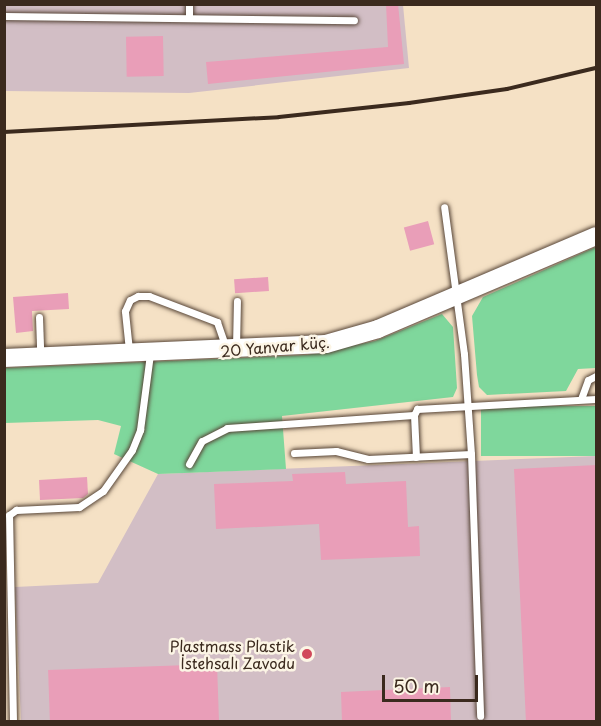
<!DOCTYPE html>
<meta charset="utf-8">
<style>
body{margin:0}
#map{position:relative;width:601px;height:726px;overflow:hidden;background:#f5e1c5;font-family:"Playpen Sans",sans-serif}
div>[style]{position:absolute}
.industrial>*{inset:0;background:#d2bec5}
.green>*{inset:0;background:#7fd79c;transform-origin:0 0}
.building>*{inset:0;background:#e99eb8;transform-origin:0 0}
.roads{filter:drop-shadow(0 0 2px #574537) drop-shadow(0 0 2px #574537)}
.service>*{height:7px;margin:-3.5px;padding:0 3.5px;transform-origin:3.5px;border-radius:3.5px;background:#fff}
.tertiary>*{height:18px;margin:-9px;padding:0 9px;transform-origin:9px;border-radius:9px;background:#fff}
.rail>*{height:4px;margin:-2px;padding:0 2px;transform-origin:2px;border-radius:2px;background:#3b2a1e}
.dots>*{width:16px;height:16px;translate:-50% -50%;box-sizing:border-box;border:3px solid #fcf5e5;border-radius:50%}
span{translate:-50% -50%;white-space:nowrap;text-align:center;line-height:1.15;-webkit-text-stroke:5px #fcf5e5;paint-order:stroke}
.street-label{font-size:15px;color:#3b2a1e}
.poi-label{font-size:15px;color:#3b2a1e}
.right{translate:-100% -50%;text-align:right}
.frame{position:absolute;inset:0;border:6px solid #3b2a1e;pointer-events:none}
.scale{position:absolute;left:382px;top:675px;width:96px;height:27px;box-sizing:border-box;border:3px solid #3b2a1e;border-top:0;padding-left:8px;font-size:18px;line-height:21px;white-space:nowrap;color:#3b2a1e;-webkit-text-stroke:4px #fcf5e5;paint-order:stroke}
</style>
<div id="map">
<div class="industrial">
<div style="clip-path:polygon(5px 5px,403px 5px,409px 68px,189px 93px,5px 91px)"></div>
<div style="clip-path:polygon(596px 456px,596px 721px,21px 721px,15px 587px,98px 583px,158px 474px)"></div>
</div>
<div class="green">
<div style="clip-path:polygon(596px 247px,596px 368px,578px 369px,566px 391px,487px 395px,479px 387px,477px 375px,472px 316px,483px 297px)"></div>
<div style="clip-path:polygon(442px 314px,453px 327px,457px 388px,453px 397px,282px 416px,286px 469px,158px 474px,114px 454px,121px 426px,98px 420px,5px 423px,4px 368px,307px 355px,375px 341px)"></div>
<div style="left:596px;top:406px;width:50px;height:115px;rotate:90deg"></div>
</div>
<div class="building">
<div style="clip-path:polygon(386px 4px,398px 4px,404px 64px,208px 84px,206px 62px,388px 47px)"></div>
<div style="left:163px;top:36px;width:40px;height:37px;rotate:89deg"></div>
<div style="left:428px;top:221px;width:24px;height:25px;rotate:75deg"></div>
<div style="left:268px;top:277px;width:14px;height:34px;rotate:86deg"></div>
<div style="clip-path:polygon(68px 293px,69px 309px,32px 311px,33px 331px,16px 333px,13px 297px)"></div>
<div style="clip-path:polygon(597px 465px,597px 722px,526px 722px,514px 469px)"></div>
<div style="clip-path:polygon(345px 472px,346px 484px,406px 481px,408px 527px,419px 526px,420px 556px,321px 560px,319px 524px,216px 529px,214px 484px,293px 481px,292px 474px)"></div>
<div style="clip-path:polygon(87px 477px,88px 494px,83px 498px,40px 500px,39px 480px)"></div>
<div style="left:217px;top:664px;width:58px;height:169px;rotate:88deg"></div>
<div style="clip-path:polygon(450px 687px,451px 722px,342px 722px,341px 692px)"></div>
</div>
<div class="roads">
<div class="service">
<div style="left:4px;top:16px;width:350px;rotate:0.7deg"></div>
<div style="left:189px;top:17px;width:13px;rotate:-90deg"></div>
<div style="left:39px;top:317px;width:38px;rotate:88deg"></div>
<div style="left:236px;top:347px;width:46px;rotate:-88.8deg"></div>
<div style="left:129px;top:350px;width:39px;rotate:-96deg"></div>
<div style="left:125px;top:311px;width:12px;rotate:-66deg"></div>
<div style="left:130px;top:300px;width:9px;rotate:-27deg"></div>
<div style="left:138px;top:296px;width:11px"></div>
<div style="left:149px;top:296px;width:73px;rotate:20.9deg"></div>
<div style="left:217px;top:322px;width:28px;rotate:71deg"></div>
<div style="left:581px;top:399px;width:20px;rotate:-70deg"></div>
<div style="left:588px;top:380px;width:9px;rotate:-27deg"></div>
<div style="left:294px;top:453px;width:42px;rotate:-2.7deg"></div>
<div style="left:336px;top:451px;width:33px;rotate:14deg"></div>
<div style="left:368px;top:459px;width:103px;rotate:-2.8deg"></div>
<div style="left:471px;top:454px;width:100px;rotate:-94deg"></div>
<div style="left:464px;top:354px;width:148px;rotate:-97.7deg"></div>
<div style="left:471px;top:454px;width:262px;rotate:88deg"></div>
<div style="left:416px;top:457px;width:42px;rotate:-92.7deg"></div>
<div style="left:414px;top:415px;width:7px;rotate:-63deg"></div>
<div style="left:417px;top:409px;width:179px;rotate:-3.2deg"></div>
<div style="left:189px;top:464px;width:26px;rotate:-61deg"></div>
<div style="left:202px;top:441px;width:28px;rotate:-27deg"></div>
<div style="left:227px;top:428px;width:187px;rotate:-4deg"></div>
<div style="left:13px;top:721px;width:206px;rotate:-91.1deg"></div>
<div style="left:9px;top:515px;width:9px;rotate:-36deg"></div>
<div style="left:16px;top:510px;width:63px;rotate:-2.7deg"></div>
<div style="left:79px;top:507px;width:29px;rotate:-34deg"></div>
<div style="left:103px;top:491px;width:50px;rotate:-54.7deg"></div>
<div style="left:132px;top:450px;width:22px;rotate:-68deg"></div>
<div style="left:140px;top:430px;width:77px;rotate:-82.5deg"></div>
</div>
<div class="tertiary">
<div style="left:4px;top:358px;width:322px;rotate:-2.5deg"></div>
<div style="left:326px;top:344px;width:54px;rotate:-16.1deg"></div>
<div style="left:378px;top:329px;width:237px;rotate:-23.1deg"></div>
</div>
</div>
<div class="rail">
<div style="left:4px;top:132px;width:275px;rotate:-3.1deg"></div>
<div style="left:279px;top:117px;width:131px;rotate:-6.1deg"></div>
<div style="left:409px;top:103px;width:99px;rotate:-8.1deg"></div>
<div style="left:507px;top:89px;width:91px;rotate:-13.3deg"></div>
</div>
<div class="dots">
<div style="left:307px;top:654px;background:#d1495b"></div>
</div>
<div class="street-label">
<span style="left:275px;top:346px;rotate:-5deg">20 Yanvar küç.</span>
</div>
<div class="poi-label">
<span class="right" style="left:295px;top:654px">Plastmass Plastik<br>İstehsalı Zavodu</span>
</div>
<div class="frame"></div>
<div class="scale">50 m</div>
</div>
